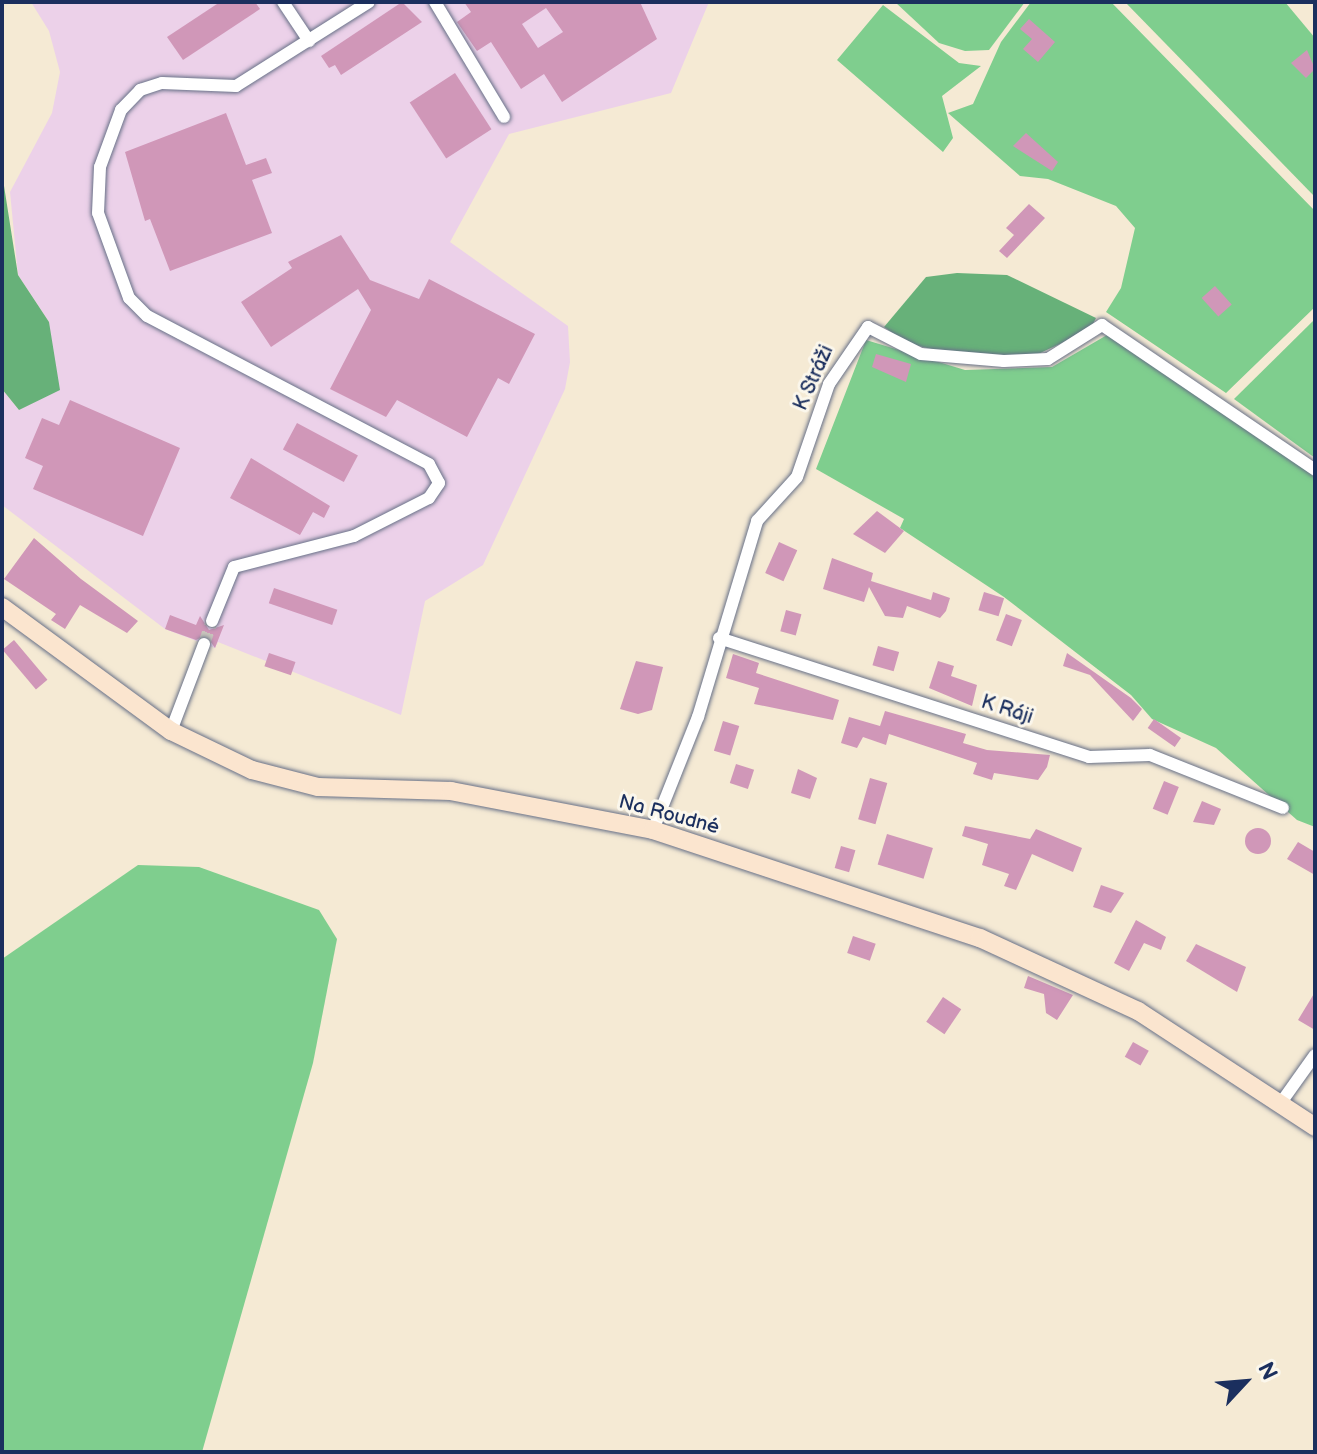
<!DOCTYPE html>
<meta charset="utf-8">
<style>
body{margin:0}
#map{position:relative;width:1317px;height:1454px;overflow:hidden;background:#f5ead4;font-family:"Balsamiq Sans",sans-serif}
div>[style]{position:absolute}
.built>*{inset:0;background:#ecd1e9}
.green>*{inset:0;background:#7fce8e}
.forest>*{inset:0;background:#67b179}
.building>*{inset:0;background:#d097b8;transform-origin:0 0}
.round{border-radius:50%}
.street-tunnel>*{height:12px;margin-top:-6px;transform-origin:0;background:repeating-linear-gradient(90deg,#c9c5bc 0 12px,transparent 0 18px)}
.roads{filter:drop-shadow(0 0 2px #677087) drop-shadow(0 0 2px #677087)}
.street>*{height:12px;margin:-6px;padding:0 6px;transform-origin:6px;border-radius:6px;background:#fff}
.secondary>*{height:18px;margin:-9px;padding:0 9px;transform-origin:9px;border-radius:9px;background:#fbe5cf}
span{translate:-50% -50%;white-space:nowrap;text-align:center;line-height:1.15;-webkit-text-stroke:6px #fbf7ec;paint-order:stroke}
.street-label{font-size:20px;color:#1b2f5e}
.frame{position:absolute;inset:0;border:4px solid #1b2f5e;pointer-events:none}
.north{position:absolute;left:1205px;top:1342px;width:80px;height:80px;-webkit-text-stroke:6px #fbf7ec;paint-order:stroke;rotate:64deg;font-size:22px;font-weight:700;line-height:32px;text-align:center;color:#1b2f5e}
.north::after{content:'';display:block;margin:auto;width:28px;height:36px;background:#1b2f5e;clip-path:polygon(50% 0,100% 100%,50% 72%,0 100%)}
</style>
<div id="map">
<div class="built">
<div style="clip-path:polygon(31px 2px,709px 2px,671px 93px,509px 134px,450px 242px,568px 326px,570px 362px,565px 389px,483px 565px,425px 601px,401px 715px,218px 642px,215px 648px,165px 629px,2px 505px,2px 389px,19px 410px,49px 322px,18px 275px,10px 192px,52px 113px,60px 72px,49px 31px)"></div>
</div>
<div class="green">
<div style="clip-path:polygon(895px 2px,1025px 2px,989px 50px,965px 51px,939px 43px)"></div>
<div style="clip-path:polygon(1031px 2px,1111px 2px,1315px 211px,1315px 307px,1226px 393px,1106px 312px,1121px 288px,1135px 228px,1116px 206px,1048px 179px,1020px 176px,948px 113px,973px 104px,1001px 42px)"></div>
<div style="clip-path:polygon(1125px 2px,1285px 2px,1315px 38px,1315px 197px)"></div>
<div style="clip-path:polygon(883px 5px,959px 63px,981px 66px,942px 96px,953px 138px,943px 152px,837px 60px)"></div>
<div style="clip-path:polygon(1315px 319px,1315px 458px,1234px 399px)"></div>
<div style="clip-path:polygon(1107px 335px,1315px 475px,1315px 827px,1297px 820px,1216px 748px,1152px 719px,1131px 695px,1004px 597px,900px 528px,904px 519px,816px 469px,866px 340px,965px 370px,1052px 367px)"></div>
<div style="clip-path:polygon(138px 865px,199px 867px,319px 910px,337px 939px,313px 1063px,202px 1452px,2px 1452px,2px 959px)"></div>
</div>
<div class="forest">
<div style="clip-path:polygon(2px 173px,18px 275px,49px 322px,60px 390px,19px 410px,2px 389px)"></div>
<div style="clip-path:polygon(957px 273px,1007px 275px,1096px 318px,1090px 330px,1038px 354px,967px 358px,907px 343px,884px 327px,926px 277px)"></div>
</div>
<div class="building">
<div style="clip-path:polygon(220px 2px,255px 2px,260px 9px,183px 60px,167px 37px)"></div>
<div style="clip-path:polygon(402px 2px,422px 22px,341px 75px,335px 65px,329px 68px,321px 56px)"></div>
<div style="clip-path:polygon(evenodd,464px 2px,640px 2px,657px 39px,562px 102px,544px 74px,521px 89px,491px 42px,477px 51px,457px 22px,471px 12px,464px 2px,546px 8px,563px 32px,538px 48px,522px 24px,546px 8px)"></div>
<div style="clip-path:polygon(1029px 19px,1055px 42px,1038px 62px,1023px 49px,1032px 39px,1020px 29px)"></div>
<div style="clip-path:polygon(1307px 50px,1315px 69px,1306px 78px,1291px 63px)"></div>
<div style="left:455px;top:73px;width:67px;height:54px;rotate:57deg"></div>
<div style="clip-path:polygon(226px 113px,246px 165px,266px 158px,272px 173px,252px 180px,272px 233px,170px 271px,150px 219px,145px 221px,125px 152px)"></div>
<div style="clip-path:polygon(1026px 133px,1058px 162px,1052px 171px,1013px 146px)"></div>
<div style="clip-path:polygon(1029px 204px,1045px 218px,1007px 258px,999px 251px,1014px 235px,1006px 228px)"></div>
<div style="clip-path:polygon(341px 235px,370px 280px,419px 299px,429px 279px,535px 334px,509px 384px,498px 378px,467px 437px,397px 400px,386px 417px,330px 389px,371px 310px,358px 289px,271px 347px,241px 302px,292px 268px,288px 262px)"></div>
<div style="left:1215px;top:286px;width:25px;height:18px;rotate:48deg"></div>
<div style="clip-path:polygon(876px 354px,911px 364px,906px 382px,872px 367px)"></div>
<div style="clip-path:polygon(70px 400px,180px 448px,143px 536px,33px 489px,43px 466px,25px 458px,42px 418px,59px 425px)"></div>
<div style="left:297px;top:423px;width:69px;height:30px;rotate:28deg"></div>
<div style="clip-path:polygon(251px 458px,330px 506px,324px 518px,313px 512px,300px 535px,230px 498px)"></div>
<div style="clip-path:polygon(877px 511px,904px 531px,885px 553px,853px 534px)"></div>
<div style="clip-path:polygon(34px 538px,81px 579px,138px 621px,127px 633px,80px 605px,65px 629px,51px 620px,56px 614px,4px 579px)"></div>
<div style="left:779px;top:542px;width:20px;height:34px;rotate:24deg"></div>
<div style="clip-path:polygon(832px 558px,873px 573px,871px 581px,931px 600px,933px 592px,950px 598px,946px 611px,940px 618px,907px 606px,903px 618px,885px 616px,869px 587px,864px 602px,823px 589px)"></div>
<div style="left:274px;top:588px;width:67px;height:16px;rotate:19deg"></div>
<div style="left:984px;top:592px;width:21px;height:19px;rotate:17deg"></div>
<div style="left:786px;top:610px;width:16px;height:22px;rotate:15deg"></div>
<div style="left:1006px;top:614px;width:17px;height:28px;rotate:21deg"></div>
<div style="clip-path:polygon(170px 615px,196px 625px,200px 616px,209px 630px,224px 625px,215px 648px,206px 635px,196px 640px,165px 629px)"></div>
<div style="left:14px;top:640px;width:52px;height:15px;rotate:50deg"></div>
<div style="left:878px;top:646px;width:22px;height:20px;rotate:16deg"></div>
<div style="left:269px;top:653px;width:28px;height:14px;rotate:19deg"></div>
<div style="clip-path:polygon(1067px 653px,1131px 698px,1142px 709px,1133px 721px,1090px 675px,1063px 666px)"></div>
<div style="clip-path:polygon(733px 654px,759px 663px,756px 673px,839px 700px,833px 720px,754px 704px,759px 688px,726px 678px)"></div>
<div style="clip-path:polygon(636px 661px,663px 667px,652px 710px,638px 714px,620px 709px)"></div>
<div style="clip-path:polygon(938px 661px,954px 666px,951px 676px,977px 685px,972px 706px,929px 688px)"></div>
<div style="clip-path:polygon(885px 711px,966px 734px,963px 743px,987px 750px,1050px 755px,1047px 767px,1038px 780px,994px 773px,992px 780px,973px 774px,977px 763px,889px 734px,886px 745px,863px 737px,857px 748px,841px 743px,849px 717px,880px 726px)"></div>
<div style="left:1154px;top:719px;width:33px;height:11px;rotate:35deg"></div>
<div style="left:723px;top:721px;width:17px;height:31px;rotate:17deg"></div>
<div style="left:736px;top:764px;width:19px;height:20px;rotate:18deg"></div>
<div style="clip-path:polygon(798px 769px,817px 778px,810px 799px,791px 793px)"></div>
<div style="left:870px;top:778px;width:18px;height:43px;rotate:16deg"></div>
<div style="left:1164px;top:781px;width:16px;height:30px;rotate:22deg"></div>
<div style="clip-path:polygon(1202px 801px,1221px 809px,1214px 825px,1193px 822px)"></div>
<div style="clip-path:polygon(965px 826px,1030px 839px,1036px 829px,1082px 848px,1073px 872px,1032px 854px,1016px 890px,1004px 886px,1009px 874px,982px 865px,988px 844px,962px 836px)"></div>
<div class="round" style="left:1245px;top:828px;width:26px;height:26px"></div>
<div style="left:887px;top:834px;width:48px;height:32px;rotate:17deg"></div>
<div style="clip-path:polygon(1298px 842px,1315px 852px,1315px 875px,1287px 859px)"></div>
<div style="left:841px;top:846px;width:15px;height:23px;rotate:16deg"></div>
<div style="clip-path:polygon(1101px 885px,1124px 893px,1111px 913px,1093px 907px)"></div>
<div style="clip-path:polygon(1136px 920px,1166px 937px,1161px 950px,1144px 943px,1129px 971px,1114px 963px)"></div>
<div style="left:853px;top:936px;width:24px;height:18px;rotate:19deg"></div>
<div style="clip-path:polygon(1196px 944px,1246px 967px,1237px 992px,1186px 961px)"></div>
<div style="clip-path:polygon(1028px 976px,1073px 995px,1057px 1020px,1046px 1013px,1044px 994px,1024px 988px)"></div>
<div style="clip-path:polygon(1315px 992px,1315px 1030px,1298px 1020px)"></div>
<div style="left:943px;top:997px;width:22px;height:30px;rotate:34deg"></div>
<div style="left:1133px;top:1042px;width:18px;height:17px;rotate:29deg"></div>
</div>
<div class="street-tunnel">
<div style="left:204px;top:644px;width:24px;rotate:-71deg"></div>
</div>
<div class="roads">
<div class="street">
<div style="left:283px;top:2px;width:47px;rotate:56.3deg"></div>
<div style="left:435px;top:2px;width:134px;rotate:59deg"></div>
<div style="left:212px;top:621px;width:58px;rotate:-67.8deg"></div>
<div style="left:234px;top:567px;width:124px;rotate:-14.5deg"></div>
<div style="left:354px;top:536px;width:84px;rotate:-26.9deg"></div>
<div style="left:429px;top:498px;width:18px;rotate:-56deg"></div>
<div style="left:439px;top:483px;width:21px;rotate:-118deg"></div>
<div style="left:429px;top:464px;width:318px;rotate:-152.3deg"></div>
<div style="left:147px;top:316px;width:25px;rotate:-135deg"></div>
<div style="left:129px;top:298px;width:90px;rotate:-110deg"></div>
<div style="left:98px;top:213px;width:46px;rotate:-87.5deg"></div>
<div style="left:100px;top:167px;width:61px;rotate:-69.8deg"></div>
<div style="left:121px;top:110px;width:28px;rotate:-46deg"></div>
<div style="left:140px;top:90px;width:23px;rotate:-18deg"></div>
<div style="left:162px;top:83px;width:74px;rotate:2.3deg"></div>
<div style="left:236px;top:86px;width:157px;rotate:-32.3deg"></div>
<div style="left:719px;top:638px;width:389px;rotate:17.8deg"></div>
<div style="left:1089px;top:757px;width:61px;rotate:-1.9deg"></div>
<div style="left:1150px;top:755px;width:143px;rotate:21.7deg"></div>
<div style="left:171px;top:731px;width:93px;rotate:-69.2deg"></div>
<div style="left:653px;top:830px;width:122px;rotate:-68.3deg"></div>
<div style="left:698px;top:717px;width:205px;rotate:-73.2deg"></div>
<div style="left:757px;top:521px;width:59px;rotate:-47.7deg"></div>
<div style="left:797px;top:477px;width:98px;rotate:-71deg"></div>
<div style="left:829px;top:384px;width:69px;rotate:-55.6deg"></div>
<div style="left:868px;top:327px;width:59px;rotate:27deg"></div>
<div style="left:921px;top:354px;width:83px;rotate:4.8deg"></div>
<div style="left:1004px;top:361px;width:44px;rotate:-2.6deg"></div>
<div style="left:1048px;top:359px;width:64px;rotate:-32.2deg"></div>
<div style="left:1102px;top:325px;width:258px;rotate:34.2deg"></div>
<div style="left:1280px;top:1104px;width:60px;rotate:-54.5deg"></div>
</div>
<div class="secondary">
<div style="left:2px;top:607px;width:210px;rotate:36.3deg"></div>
<div style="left:171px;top:731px;width:90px;rotate:25.7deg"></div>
<div style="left:252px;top:770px;width:68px;rotate:14.4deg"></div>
<div style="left:318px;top:787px;width:133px;rotate:1.7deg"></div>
<div style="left:451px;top:791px;width:206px;rotate:10.9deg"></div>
<div style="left:653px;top:830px;width:344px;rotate:18.3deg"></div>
<div style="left:980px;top:938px;width:174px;rotate:24.8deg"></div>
<div style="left:1138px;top:1011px;width:212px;rotate:33.2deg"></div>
</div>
</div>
<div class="street-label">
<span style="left:814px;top:378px;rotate:-66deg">K Stráži</span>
<span style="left:1007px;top:710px;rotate:18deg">K Ráji</span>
<span style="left:669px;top:815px;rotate:15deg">Na Roudné</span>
</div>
<div class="frame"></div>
<div class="north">N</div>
</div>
